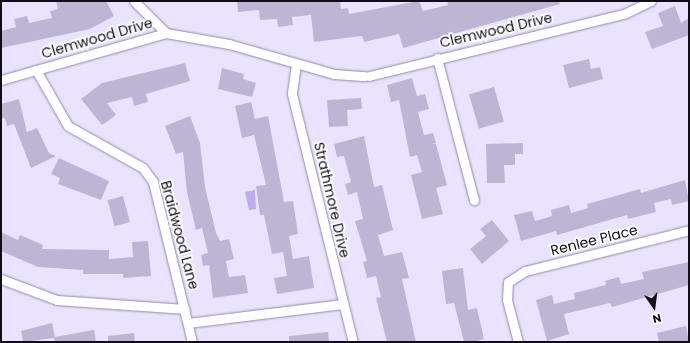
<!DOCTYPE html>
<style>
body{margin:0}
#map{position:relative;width:690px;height:343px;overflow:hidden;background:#eae3fe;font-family:Poppins,sans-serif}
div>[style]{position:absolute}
.water>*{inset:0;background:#bfabee}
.building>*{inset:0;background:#beb5d5;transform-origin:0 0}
.roads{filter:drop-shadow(0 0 1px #9189a8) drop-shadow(0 0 1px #9189a8)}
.minor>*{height:9px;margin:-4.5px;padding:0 4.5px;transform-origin:4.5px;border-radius:4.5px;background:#fff}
span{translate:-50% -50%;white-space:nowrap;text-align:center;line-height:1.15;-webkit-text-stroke:3.5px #fff;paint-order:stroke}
.street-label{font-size:14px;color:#100d18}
.frame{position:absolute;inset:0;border:2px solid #100d18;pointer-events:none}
.north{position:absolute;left:634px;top:287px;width:40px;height:40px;-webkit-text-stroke:3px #fff;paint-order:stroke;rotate:166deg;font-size:11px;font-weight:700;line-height:16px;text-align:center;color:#100d18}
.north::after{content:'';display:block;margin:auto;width:14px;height:18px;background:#100d18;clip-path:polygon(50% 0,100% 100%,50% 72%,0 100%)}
</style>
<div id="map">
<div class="water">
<div style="clip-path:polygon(255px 190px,256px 209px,249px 210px,245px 192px)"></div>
</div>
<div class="building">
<div style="clip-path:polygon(56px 1px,106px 1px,114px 16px,90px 29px,1px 48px,1px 31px,16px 27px,14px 19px,27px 16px,29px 23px,52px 18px,50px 11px,58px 9px)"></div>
<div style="clip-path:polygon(237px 1px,340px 1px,341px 9px,348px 8px,349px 14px,419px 1px,423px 11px,448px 5px,447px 1px,559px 1px,560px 4px,403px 48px,399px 34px,364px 42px,362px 36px,314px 42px,311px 15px,292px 17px,293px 25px,278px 27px,277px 19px,260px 20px,259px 10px,238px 12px)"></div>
<div style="clip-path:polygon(675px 6px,681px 23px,689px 18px,689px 35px,652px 49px,645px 32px,663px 26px,658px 13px)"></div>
<div style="clip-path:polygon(589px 59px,591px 69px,600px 67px,603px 79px,569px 88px,563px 65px)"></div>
<div style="clip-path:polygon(185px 63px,190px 81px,146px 94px,148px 102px,134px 106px,132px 97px,107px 103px,116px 115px,102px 125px,81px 99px,102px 83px)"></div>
<div style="clip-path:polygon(222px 68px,244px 74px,243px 79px,256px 83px,252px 97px,218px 89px)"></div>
<div style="clip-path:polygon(412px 78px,417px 96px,425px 94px,429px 109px,418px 112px,424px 135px,433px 133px,436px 143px,432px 144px,436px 144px,447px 185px,436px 188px,443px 214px,422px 219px,411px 175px,422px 172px,417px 155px,410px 157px,399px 100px,391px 102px,387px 85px)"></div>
<div style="left:494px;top:87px;width:36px;height:26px;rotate:74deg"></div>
<div style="clip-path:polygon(361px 98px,362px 109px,347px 110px,348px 126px,329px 127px,327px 100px)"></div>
<div style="clip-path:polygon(19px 99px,27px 132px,37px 128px,49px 153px,56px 156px,31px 168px,14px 124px,7px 126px,5px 118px,1px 119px,1px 104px)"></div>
<div style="clip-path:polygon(251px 102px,255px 119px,268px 116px,284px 202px,293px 201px,298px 234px,289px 236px,293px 259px,309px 256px,314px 288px,277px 294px,274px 278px,287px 276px,283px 252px,272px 254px,264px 215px,260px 215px,256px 186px,266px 185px,254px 135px,242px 138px,235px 106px)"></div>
<div style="clip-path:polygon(190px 116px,200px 143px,205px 187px,216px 233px,220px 241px,229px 239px,234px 259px,226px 261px,229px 277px,245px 275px,248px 293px,213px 298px,209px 265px,203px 266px,201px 255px,208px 253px,202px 228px,196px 230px,187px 192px,183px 152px,176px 154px,165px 126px)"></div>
<div style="clip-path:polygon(364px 136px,374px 187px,382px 185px,393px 230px,378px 235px,384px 256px,402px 252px,409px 278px,402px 279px,416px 342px,387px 342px,376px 298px,381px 297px,376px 276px,367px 278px,363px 262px,367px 261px,355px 221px,363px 219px,357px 192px,348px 195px,345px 184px,351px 182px,344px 156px,337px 157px,334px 144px)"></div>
<div style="clip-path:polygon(523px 143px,523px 154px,515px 154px,515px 165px,504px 165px,505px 183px,487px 183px,486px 144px)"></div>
<div style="clip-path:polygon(59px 158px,109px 181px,101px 200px,58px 184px,60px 178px,51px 174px)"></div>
<div style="clip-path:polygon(685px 180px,689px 201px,672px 205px,671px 199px,654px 203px,656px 212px,628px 219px,627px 215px,557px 235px,556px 231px,521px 241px,514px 215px,532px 211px,535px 221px,552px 216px,551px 210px,569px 205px,571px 213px,588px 208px,587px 204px,640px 189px,641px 193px)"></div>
<div style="left:123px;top:196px;width:27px;height:16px;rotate:75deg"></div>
<div style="clip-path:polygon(492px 220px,509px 241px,482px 264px,470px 249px,486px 236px,480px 229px)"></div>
<div style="clip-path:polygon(1px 232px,18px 240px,20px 235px,43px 245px,42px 249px,109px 250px,109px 259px,133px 257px,132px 242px,148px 241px,151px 276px,123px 278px,123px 274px,83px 274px,83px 270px,38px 267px,1px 251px)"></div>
<div style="clip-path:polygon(689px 262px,689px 285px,612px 307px,610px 303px,564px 314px,569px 334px,547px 341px,536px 300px,552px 295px,554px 304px,575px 299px,574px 293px,606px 285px,605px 281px,619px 277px,621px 284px,644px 279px,642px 272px)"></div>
<div style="clip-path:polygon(463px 268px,468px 310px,477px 308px,484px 339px,473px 342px,464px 342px,454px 303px,446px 304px,442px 271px)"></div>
<div style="clip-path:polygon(52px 323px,55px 337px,94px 330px,96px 342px,55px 342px,54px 338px,23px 342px,21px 331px)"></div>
<div style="clip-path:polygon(686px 326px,689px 342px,659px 342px,657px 333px)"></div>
<div style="clip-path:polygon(328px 332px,329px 342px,289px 342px,289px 336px)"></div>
<div style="clip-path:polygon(134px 333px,135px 342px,108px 342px,108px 336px)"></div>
</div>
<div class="roads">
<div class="minor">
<div style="left:134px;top:1px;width:45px;rotate:45deg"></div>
<div style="left:437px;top:58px;width:147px;rotate:75.4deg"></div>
<div style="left:296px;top:64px;width:30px;rotate:98deg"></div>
<div style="left:292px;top:94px;width:255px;rotate:76.2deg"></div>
<div style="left:36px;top:70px;width:64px;rotate:60.3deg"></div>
<div style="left:68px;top:126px;width:86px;rotate:29.2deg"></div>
<div style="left:143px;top:168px;width:17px;rotate:54deg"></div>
<div style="left:153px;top:182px;width:165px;rotate:76.3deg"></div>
<div style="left:369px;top:76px;width:262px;rotate:-13.7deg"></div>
<div style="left:624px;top:14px;width:30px;rotate:-26deg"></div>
<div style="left:1px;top:80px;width:172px;rotate:-15.9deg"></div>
<div style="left:166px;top:33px;width:64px;rotate:9.9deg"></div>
<div style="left:229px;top:44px;width:109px;rotate:15.9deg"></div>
<div style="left:334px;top:74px;width:31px;rotate:4deg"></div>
<div style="left:1px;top:279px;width:60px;rotate:20.6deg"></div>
<div style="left:57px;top:300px;width:128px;rotate:4deg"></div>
<div style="left:188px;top:323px;width:156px;rotate:-7deg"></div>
<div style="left:518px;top:342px;width:43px;rotate:-104.7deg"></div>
<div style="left:507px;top:300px;width:18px;rotate:-87deg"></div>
<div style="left:508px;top:282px;width:20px;rotate:-33deg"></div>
<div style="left:525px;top:271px;width:169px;rotate:-14deg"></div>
</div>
</div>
<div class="street-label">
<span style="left:496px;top:30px;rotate:-13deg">Clemwood Drive</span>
<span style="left:97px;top:38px;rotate:-16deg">Clemwood Drive</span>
<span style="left:332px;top:200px;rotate:77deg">Strathmore Drive</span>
<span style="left:180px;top:235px;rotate:75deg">Braidwood Lane</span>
<span style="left:594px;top:240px;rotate:-14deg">Renlee Place</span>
</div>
<div class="frame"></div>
<div class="north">N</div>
</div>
